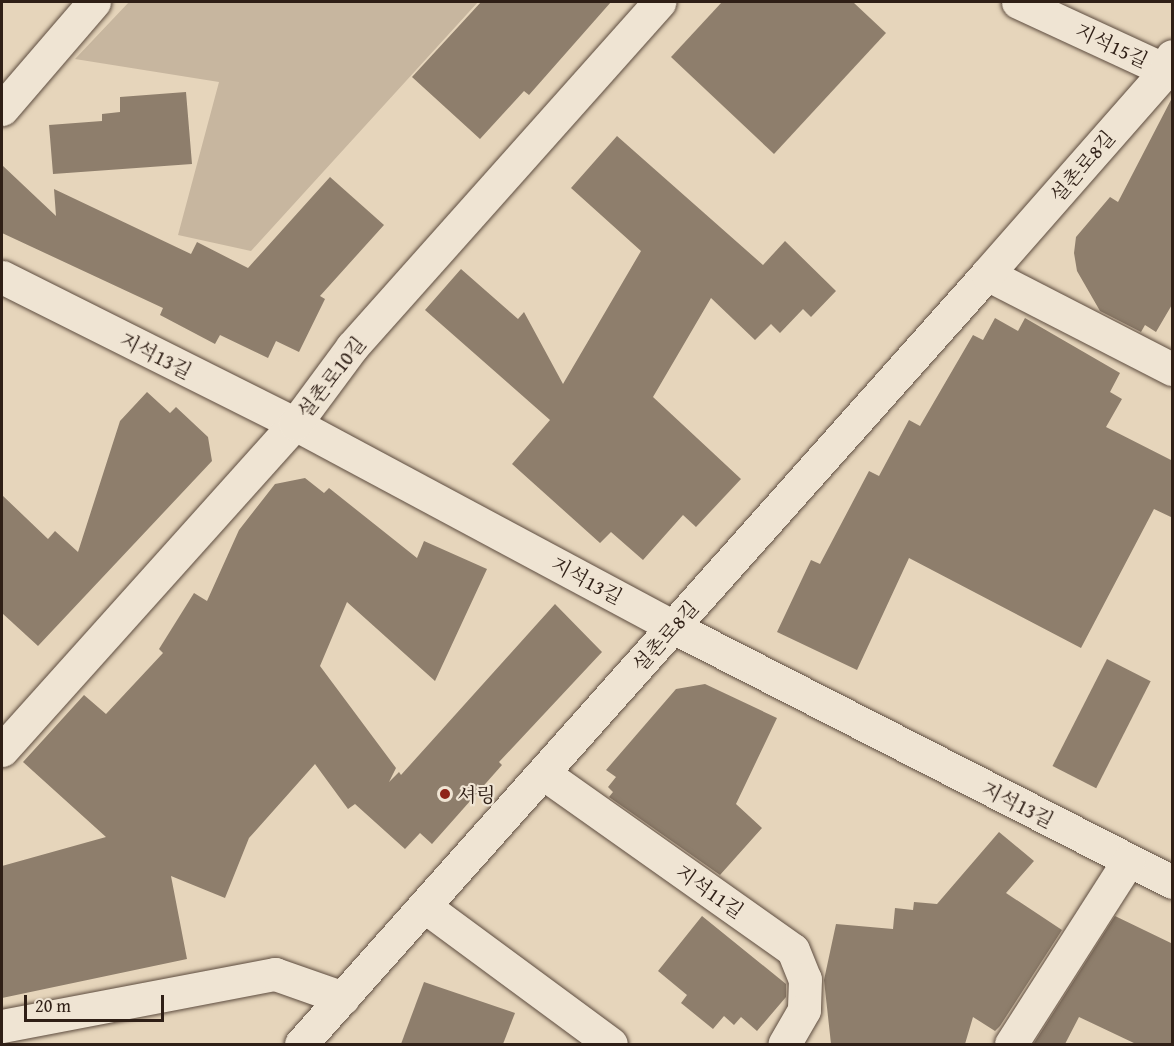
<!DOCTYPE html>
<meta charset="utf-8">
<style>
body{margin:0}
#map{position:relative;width:1174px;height:1046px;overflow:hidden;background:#e6d5bb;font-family:"Gentium Book Plus","Noto Serif KR",serif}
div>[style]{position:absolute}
.green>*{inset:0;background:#c7b69f}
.building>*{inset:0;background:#8e7e6c;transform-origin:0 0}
.roads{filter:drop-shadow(0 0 2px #5d4c3f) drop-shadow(0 0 2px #5d4c3f)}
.minor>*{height:33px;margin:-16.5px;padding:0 16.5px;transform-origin:16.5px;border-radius:16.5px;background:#efe4d3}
.dots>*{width:16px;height:16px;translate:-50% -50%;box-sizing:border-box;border:3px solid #efe4d3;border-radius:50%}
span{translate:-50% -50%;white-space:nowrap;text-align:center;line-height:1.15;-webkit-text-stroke:4.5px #efe4d3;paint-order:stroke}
.street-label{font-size:20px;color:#2f1f16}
.poi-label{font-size:20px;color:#2f1f16}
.left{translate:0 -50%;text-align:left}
.frame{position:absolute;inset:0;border:3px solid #2f1f16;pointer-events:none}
.scale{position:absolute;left:24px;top:995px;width:140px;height:27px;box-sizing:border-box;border:3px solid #2f1f16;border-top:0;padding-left:8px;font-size:18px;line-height:21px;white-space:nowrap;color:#2f1f16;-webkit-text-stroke:4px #efe4d3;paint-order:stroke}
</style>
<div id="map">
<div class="green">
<div style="clip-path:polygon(129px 2px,478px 2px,251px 251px,178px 235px,219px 82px,75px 59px)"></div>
</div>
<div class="building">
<div style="clip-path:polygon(481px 2px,611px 2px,529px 95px,524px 91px,480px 139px,412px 77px)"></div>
<div style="clip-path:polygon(722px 2px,853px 2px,886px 33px,774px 154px,671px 57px)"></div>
<div style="clip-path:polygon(186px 92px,192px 164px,53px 174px,49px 125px,102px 121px,102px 114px,120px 112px,120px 97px)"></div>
<div style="clip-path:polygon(1173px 96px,1173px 303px,1156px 332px,1145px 325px,1141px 332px,1100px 311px,1077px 271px,1074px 253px,1076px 237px,1110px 197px,1118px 202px)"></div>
<div style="clip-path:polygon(617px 136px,763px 265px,785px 241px,836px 291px,811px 317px,803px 309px,780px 333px,771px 324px,755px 340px,711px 298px,653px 397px,741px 479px,696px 527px,683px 515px,643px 560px,611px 532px,600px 543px,512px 464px,550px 420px,425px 310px,461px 269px,518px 319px,524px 312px,563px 384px,641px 251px,571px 188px)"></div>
<div style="clip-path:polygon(2px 165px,56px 216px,54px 189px,191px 254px,197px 242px,248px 268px,330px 177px,384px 225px,320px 296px,325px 299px,299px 352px,276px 341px,268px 358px,220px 335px,215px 344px,160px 315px,163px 308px,2px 233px)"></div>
<div style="clip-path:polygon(995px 318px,1018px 331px,1025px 318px,1120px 373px,1110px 392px,1122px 399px,1106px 427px,1173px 461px,1173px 518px,1154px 509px,1081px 648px,909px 558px,857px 670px,777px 632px,811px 560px,820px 564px,869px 471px,879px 476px,909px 420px,920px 426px,973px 335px,983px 340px)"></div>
<div style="clip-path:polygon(147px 392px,170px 413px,176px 407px,208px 437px,212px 461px,38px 646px,2px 613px,2px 495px,48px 539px,55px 531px,78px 552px,120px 421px)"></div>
<div style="clip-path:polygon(305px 478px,324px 493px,329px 488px,417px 558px,424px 541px,487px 569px,435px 681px,347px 602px,320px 666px,396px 768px,389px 782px,399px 772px,401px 775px,555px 604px,602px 652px,499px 762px,502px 765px,432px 844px,420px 833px,405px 849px,355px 804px,348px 809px,315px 764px,249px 838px,225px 898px,171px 876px,187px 959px,2px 998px,2px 866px,106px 837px,23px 762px,84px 695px,106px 714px,163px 653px,159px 649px,194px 593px,207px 601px,239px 530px,275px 484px)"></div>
<div style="left:1107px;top:659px;width:49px;height:120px;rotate:27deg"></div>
<div style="clip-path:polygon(705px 684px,777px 718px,736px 804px,762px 828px,720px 875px,609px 797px,613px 792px,608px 787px,616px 777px,606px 770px,676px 689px)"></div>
<div style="clip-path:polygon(999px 832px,1034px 861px,1006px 893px,1062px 930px,1000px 1026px,995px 1031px,973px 1017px,965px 1044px,831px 1044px,824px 980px,836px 924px,893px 929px,895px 908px,913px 910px,914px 902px,937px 904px)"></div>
<div style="clip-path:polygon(702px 916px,786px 984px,786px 997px,757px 1031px,741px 1017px,734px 1025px,724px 1016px,713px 1029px,681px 1003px,687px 995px,658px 971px)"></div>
<div style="clip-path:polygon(1115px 916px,1173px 944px,1173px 1044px,1136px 1044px,1079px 1017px,1065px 1044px,1034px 1043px)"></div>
<div style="clip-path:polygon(424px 982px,515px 1013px,503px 1044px,401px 1044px)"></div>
</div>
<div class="roads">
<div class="minor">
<div style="left:1018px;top:2px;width:170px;rotate:24.8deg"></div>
<div style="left:2px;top:109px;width:141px;rotate:-49.3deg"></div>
<div style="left:987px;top:274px;width:208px;rotate:27.2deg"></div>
<div style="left:2px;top:277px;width:328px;rotate:26.6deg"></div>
<div style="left:295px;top:424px;width:429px;rotate:28.2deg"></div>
<div style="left:673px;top:627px;width:560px;rotate:27.07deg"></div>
<div style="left:2px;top:750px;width:438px;rotate:-48.1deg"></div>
<div style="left:295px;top:424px;width:96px;rotate:-53.5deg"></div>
<div style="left:352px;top:347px;width:462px;rotate:-48.3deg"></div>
<div style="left:543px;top:773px;width:306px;rotate:35.3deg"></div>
<div style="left:793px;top:950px;width:31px;rotate:68deg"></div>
<div style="left:805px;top:979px;width:31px;rotate:92deg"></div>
<div style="left:804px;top:1010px;width:39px;rotate:120deg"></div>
<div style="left:424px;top:906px;width:232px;rotate:36.4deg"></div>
<div style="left:2px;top:1026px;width:278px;rotate:-10.8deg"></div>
<div style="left:275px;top:974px;width:72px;rotate:19.4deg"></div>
<div style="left:301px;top:1044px;width:1031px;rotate:-48.3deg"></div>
<div style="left:987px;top:274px;width:271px;rotate:-48.7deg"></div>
<div style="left:1166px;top:70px;width:15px;rotate:-67deg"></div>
<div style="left:1011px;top:1044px;width:217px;rotate:-57.4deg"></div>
</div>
</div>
<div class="dots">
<div style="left:445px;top:794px;background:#8f2418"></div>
</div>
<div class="street-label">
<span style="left:1112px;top:45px;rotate:25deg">지석15길</span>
<span style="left:1082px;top:166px;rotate:-49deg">설촌로8길</span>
<span style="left:156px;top:355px;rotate:27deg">지석13길</span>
<span style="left:331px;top:377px;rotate:-52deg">설촌로10길</span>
<span style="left:587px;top:580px;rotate:28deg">지석13길</span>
<span style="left:665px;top:636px;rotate:-48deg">설촌로8길</span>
<span style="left:1018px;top:804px;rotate:27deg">지석13길</span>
<span style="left:710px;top:891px;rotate:35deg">지석11길</span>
</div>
<div class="poi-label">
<span class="left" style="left:457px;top:794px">셔링</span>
</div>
<div class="frame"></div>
<div class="scale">20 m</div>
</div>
